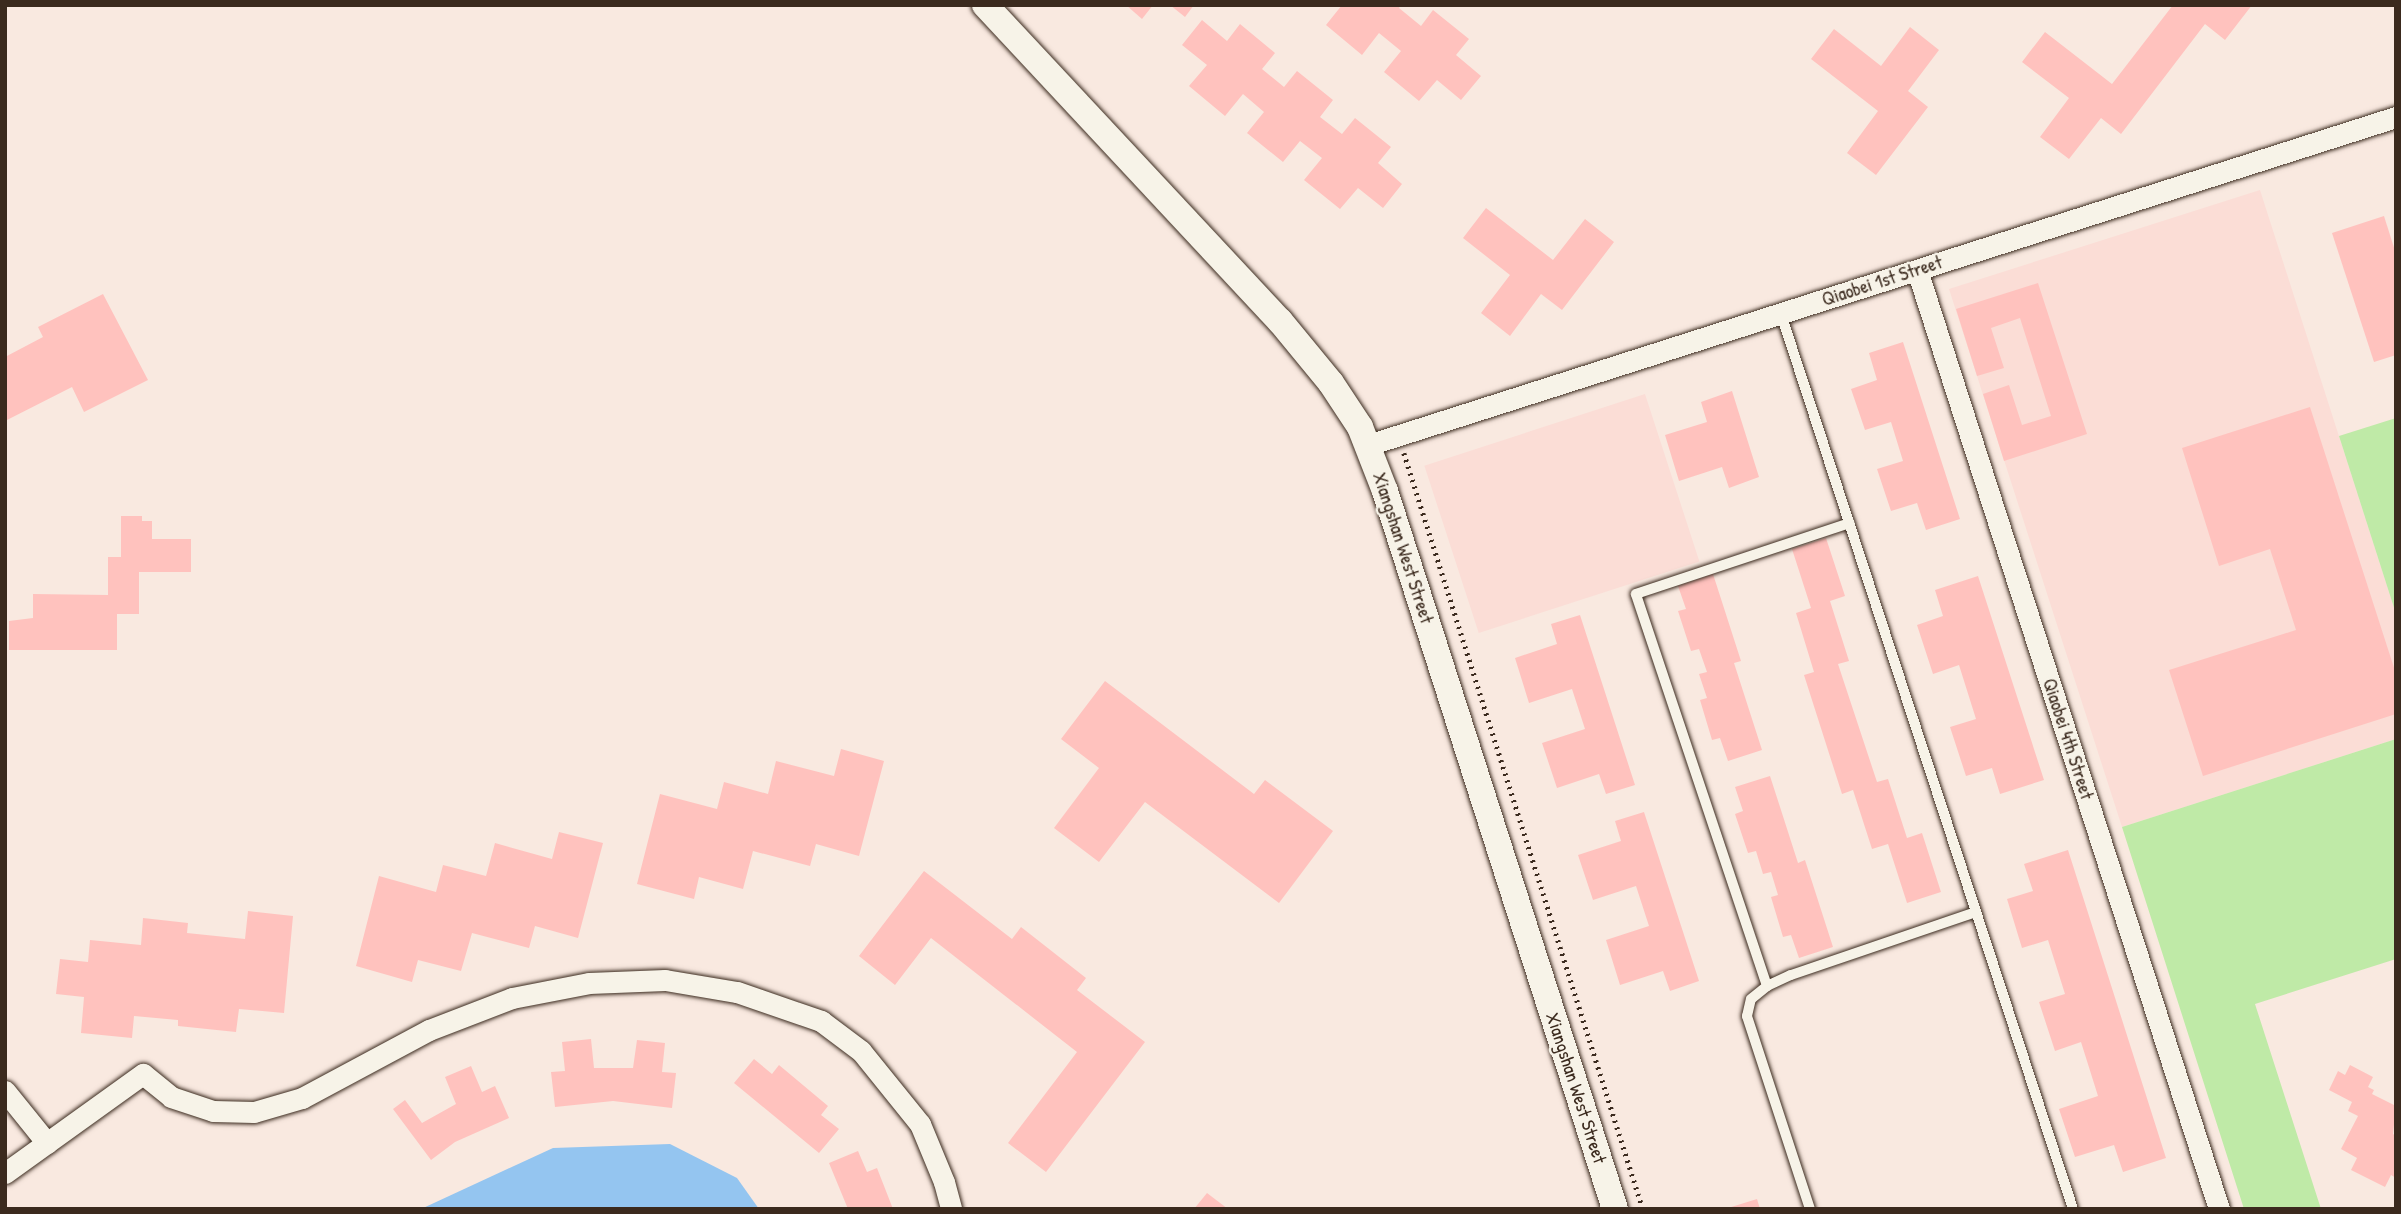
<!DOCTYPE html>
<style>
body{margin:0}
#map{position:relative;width:2401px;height:1214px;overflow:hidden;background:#f9e9e0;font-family:"Patrick Hand",sans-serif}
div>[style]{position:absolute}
.built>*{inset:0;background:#fbddd6;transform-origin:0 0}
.green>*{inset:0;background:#bfeaa7}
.water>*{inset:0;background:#94c5f0}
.building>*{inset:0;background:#ffc2be}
.path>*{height:4.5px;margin-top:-2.25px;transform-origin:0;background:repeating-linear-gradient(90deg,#3b2a1e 0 2px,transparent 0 7px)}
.roads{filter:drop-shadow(0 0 2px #3b2a1e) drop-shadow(0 0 2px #3b2a1e)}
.service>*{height:10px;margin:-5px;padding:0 5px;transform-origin:5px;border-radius:5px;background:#f7f3e8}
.minor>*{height:21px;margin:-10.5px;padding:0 10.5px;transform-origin:10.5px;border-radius:10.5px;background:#f7f3e8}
.tertiary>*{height:26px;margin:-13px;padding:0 13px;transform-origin:13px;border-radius:13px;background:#f7f3e8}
span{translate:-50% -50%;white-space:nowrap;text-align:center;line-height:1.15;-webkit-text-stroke:5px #f7f3e8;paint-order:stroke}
.street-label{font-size:19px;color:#3b2a1e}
.frame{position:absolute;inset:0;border:7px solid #3b2a1e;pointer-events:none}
</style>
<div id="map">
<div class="built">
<div style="clip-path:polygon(2260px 190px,2396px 614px,2396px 739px,2122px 827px,1949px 289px)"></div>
<div style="left:1645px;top:394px;width:176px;height:232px;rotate:72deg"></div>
</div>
<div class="green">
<div style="clip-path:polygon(2396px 418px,2396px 614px,2339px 436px)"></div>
<div style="clip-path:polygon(2396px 739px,2396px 959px,2255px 1004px,2321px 1209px,2244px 1209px,2122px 827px)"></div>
</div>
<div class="water">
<div style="clip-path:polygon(670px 1144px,737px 1178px,759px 1209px,421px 1209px,553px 1148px)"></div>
</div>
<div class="building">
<div style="clip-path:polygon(1126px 5px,1153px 5px,1142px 19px)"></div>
<div style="clip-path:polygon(1170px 5px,1194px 5px,1185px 17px)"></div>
<div style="clip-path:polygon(1342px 5px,1401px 5px,1399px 8px,1421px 26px,1433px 10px,1469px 39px,1456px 55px,1481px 76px,1461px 100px,1437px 80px,1419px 101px,1384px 72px,1401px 51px,1379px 33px,1362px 55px,1326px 25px)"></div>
<div style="clip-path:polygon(2173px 5px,2252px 5px,2225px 40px,2205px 24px,2121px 134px,2101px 118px,2069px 159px,2040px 137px,2069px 98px,2022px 62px,2045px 32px,2112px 84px)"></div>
<div style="clip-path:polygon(1202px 20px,1227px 41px,1240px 24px,1275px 53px,1262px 69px,1284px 87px,1297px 71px,1333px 100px,1320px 117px,1342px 134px,1355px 118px,1391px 147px,1378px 163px,1402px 184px,1383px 208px,1358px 188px,1340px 209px,1304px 180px,1322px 158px,1300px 141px,1283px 162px,1247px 133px,1264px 112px,1243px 94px,1225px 116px,1189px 86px,1207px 65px,1182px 45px)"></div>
<div style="clip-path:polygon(1910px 27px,1939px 50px,1908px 91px,1928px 107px,1876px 175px,1847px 153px,1878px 111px,1811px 59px,1834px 29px,1881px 66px)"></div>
<div style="clip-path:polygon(1486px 208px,1553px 260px,1585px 219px,1614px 242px,1562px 310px,1541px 294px,1510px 336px,1481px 313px,1510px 275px,1463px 238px)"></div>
<div style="clip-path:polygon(2384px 216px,2396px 254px,2396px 355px,2374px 362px,2332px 233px)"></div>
<div style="clip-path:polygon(2038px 283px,2087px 434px,2004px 461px,1983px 394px,2009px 385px,2022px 425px,2051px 416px,2020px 318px,1991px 328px,2004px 368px,1977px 376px,1956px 309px)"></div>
<div style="clip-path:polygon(103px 294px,148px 380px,84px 412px,72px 387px,5px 421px,5px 357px,43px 337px,38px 327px)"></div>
<div style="clip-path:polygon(1903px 342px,1960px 519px,1926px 530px,1917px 503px,1891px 511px,1877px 469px,1903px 461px,1891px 422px,1865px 430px,1851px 389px,1877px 380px,1869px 353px)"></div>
<div style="clip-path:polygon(1732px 391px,1759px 477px,1729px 488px,1722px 467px,1679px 481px,1665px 435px,1707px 422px,1701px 402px)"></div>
<div style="clip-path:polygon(2310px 407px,2396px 674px,2396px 714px,2203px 776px,2169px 670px,2296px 630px,2270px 549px,2219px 566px,2182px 448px)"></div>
<div style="clip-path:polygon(121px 516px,142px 516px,142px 521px,152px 521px,152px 539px,191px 539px,191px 572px,139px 572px,139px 614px,117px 614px,117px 650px,9px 650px,9px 621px,33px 618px,33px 594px,108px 595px,108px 557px,121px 557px)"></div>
<div style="clip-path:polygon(1826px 538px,1845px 596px,1830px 601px,1849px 661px,1838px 664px,1877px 782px,1888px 779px,1907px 838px,1922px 833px,1941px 892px,1907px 903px,1888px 844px,1872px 849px,1853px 790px,1842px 794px,1804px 675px,1814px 672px,1796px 613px,1811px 608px,1792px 549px)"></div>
<div style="clip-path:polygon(1713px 574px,1741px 661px,1734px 663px,1762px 750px,1728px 761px,1720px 738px,1712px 740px,1700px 700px,1707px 698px,1699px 674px,1707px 672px,1699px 649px,1691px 651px,1678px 611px,1686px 609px,1678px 586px)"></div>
<div style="clip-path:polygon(1978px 576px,2044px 780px,2000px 794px,1992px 768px,1966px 776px,1950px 727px,1976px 719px,1959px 665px,1933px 674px,1917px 625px,1943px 616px,1935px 590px)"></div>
<div style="clip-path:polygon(1580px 615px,1635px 785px,1606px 794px,1599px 774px,1557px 788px,1542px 743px,1585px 729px,1572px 689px,1529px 703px,1515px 658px,1557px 644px,1551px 624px)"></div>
<div style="clip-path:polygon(1105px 681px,1254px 794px,1265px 780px,1333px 831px,1279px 903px,1145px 802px,1099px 862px,1054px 828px,1099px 768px,1061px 739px)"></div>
<div style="clip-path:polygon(841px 749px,884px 761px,859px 856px,816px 844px,810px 866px,753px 851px,743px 889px,699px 877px,694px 899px,637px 884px,660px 794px,717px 809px,724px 782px,768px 794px,776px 761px,834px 776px)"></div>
<div style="clip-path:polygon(1770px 776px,1798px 863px,1805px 860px,1833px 947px,1799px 958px,1791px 935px,1783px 937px,1771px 897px,1778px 895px,1771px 872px,1763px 874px,1756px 851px,1748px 853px,1735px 814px,1743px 811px,1735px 787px)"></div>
<div style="clip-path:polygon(1644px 812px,1699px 981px,1670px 991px,1663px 971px,1620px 985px,1606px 940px,1649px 926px,1636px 886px,1593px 900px,1578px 855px,1621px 841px,1615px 821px)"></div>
<div style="clip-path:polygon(559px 832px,603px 843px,578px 938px,535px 926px,529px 948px,472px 933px,461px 971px,418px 960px,412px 982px,356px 966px,379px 876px,436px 892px,443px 865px,486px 876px,495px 843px,552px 859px)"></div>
<div style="clip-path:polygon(2068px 850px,2166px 1158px,2123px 1172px,2114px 1145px,2075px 1157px,2059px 1109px,2098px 1096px,2081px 1042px,2055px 1051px,2039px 1002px,2065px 994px,2048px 940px,2022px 948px,2007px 899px,2033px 891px,2024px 864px)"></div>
<div style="clip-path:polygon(924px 871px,1012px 939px,1021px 927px,1086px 978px,1077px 990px,1145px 1042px,1046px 1172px,1008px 1143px,1077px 1052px,931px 938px,895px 985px,859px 956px)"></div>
<div style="clip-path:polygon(248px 911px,293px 916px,284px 1013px,239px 1009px,236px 1032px,178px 1026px,178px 1020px,134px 1016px,132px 1038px,81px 1033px,84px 997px,56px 994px,60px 959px,88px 962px,90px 940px,141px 945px,143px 918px,188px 923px,187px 933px,245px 939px)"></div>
<div style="clip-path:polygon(591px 1039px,594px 1068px,633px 1068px,637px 1040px,665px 1043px,662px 1072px,676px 1073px,672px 1108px,613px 1101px,555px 1107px,551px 1072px,565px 1071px,562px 1042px)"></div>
<div style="clip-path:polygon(754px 1059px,772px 1074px,779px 1065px,828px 1106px,821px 1115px,839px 1129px,819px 1153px,734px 1083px)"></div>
<div style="clip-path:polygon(2350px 1065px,2373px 1077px,2368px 1087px,2374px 1090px,2372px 1094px,2396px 1106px,2393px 1134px,2396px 1136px,2396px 1178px,2391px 1175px,2385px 1187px,2351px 1170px,2357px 1158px,2341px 1149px,2358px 1116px,2348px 1111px,2352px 1102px,2329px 1090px,2338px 1071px,2345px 1075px)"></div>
<div style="clip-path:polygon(471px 1066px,482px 1092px,495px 1086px,509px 1118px,455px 1142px,431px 1160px,393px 1109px,405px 1100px,422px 1123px,456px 1104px,445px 1077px)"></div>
<div style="clip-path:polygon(858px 1151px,867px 1172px,877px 1168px,893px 1209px,848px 1209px,829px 1163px)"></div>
<div style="clip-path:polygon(1207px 1193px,1228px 1209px,1194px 1209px)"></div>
<div style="clip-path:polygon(1757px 1199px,1760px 1209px,1728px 1209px,1728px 1208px)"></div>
</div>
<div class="path">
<div style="left:1404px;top:453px;width:793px;rotate:72.46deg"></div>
</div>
<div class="roads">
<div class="service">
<div style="left:1781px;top:314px;width:941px;rotate:71.93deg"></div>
<div style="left:1767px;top:986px;width:413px;rotate:-108.5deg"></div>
<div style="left:1636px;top:594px;width:225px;rotate:-18.4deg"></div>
<div style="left:1810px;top:1209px;width:203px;rotate:-108.1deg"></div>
<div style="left:1747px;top:1016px;width:17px;rotate:-77deg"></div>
<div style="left:1751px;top:999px;width:21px;rotate:-39deg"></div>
<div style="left:1767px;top:986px;width:26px;rotate:-25deg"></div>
<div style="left:1791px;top:975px;width:195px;rotate:-18.8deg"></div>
</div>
<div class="minor">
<div style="left:1917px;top:270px;width:986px;rotate:72.17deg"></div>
<div style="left:1368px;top:445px;width:1079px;rotate:-17.7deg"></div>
<div style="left:5px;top:1091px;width:67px;rotate:51.1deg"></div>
<div style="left:5px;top:1173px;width:170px;rotate:-35.7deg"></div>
<div style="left:143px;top:1074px;width:36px;rotate:39deg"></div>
<div style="left:171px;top:1097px;width:44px;rotate:18.4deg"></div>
<div style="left:213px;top:1111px;width:41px;rotate:1.4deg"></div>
<div style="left:254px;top:1112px;width:50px;rotate:-16.3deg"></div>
<div style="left:302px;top:1098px;width:144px;rotate:-28.2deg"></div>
<div style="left:429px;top:1030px;width:89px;rotate:-21.1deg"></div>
<div style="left:512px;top:998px;width:78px;rotate:-11deg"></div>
<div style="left:589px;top:983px;width:76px;rotate:-2.3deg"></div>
<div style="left:665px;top:980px;width:73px;rotate:9.5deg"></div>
<div style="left:737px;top:992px;width:89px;rotate:19deg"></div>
<div style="left:821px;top:1021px;width:50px;rotate:36.9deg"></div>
<div style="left:861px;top:1051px;width:94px;rotate:51.1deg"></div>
<div style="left:920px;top:1124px;width:63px;rotate:67.5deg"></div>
<div style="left:944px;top:1182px;width:28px;rotate:75deg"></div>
</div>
<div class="tertiary">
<div style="left:985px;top:5px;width:432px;rotate:47deg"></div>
<div style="left:1280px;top:321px;width:80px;rotate:50.6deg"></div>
<div style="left:1331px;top:383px;width:53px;rotate:56.6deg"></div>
<div style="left:1360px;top:427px;width:69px;rotate:68.7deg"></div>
<div style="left:1385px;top:491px;width:754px;rotate:72.24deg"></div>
</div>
</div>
<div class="street-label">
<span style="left:1882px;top:281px;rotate:-18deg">Qiaobei 1st Street</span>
<span style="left:1403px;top:548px;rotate:72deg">Xiangshan West Street</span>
<span style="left:2068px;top:739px;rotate:72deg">Qiaobei 4th Street</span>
<span style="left:1576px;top:1088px;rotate:72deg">Xiangshan West Street</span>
</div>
<div class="frame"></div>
</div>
